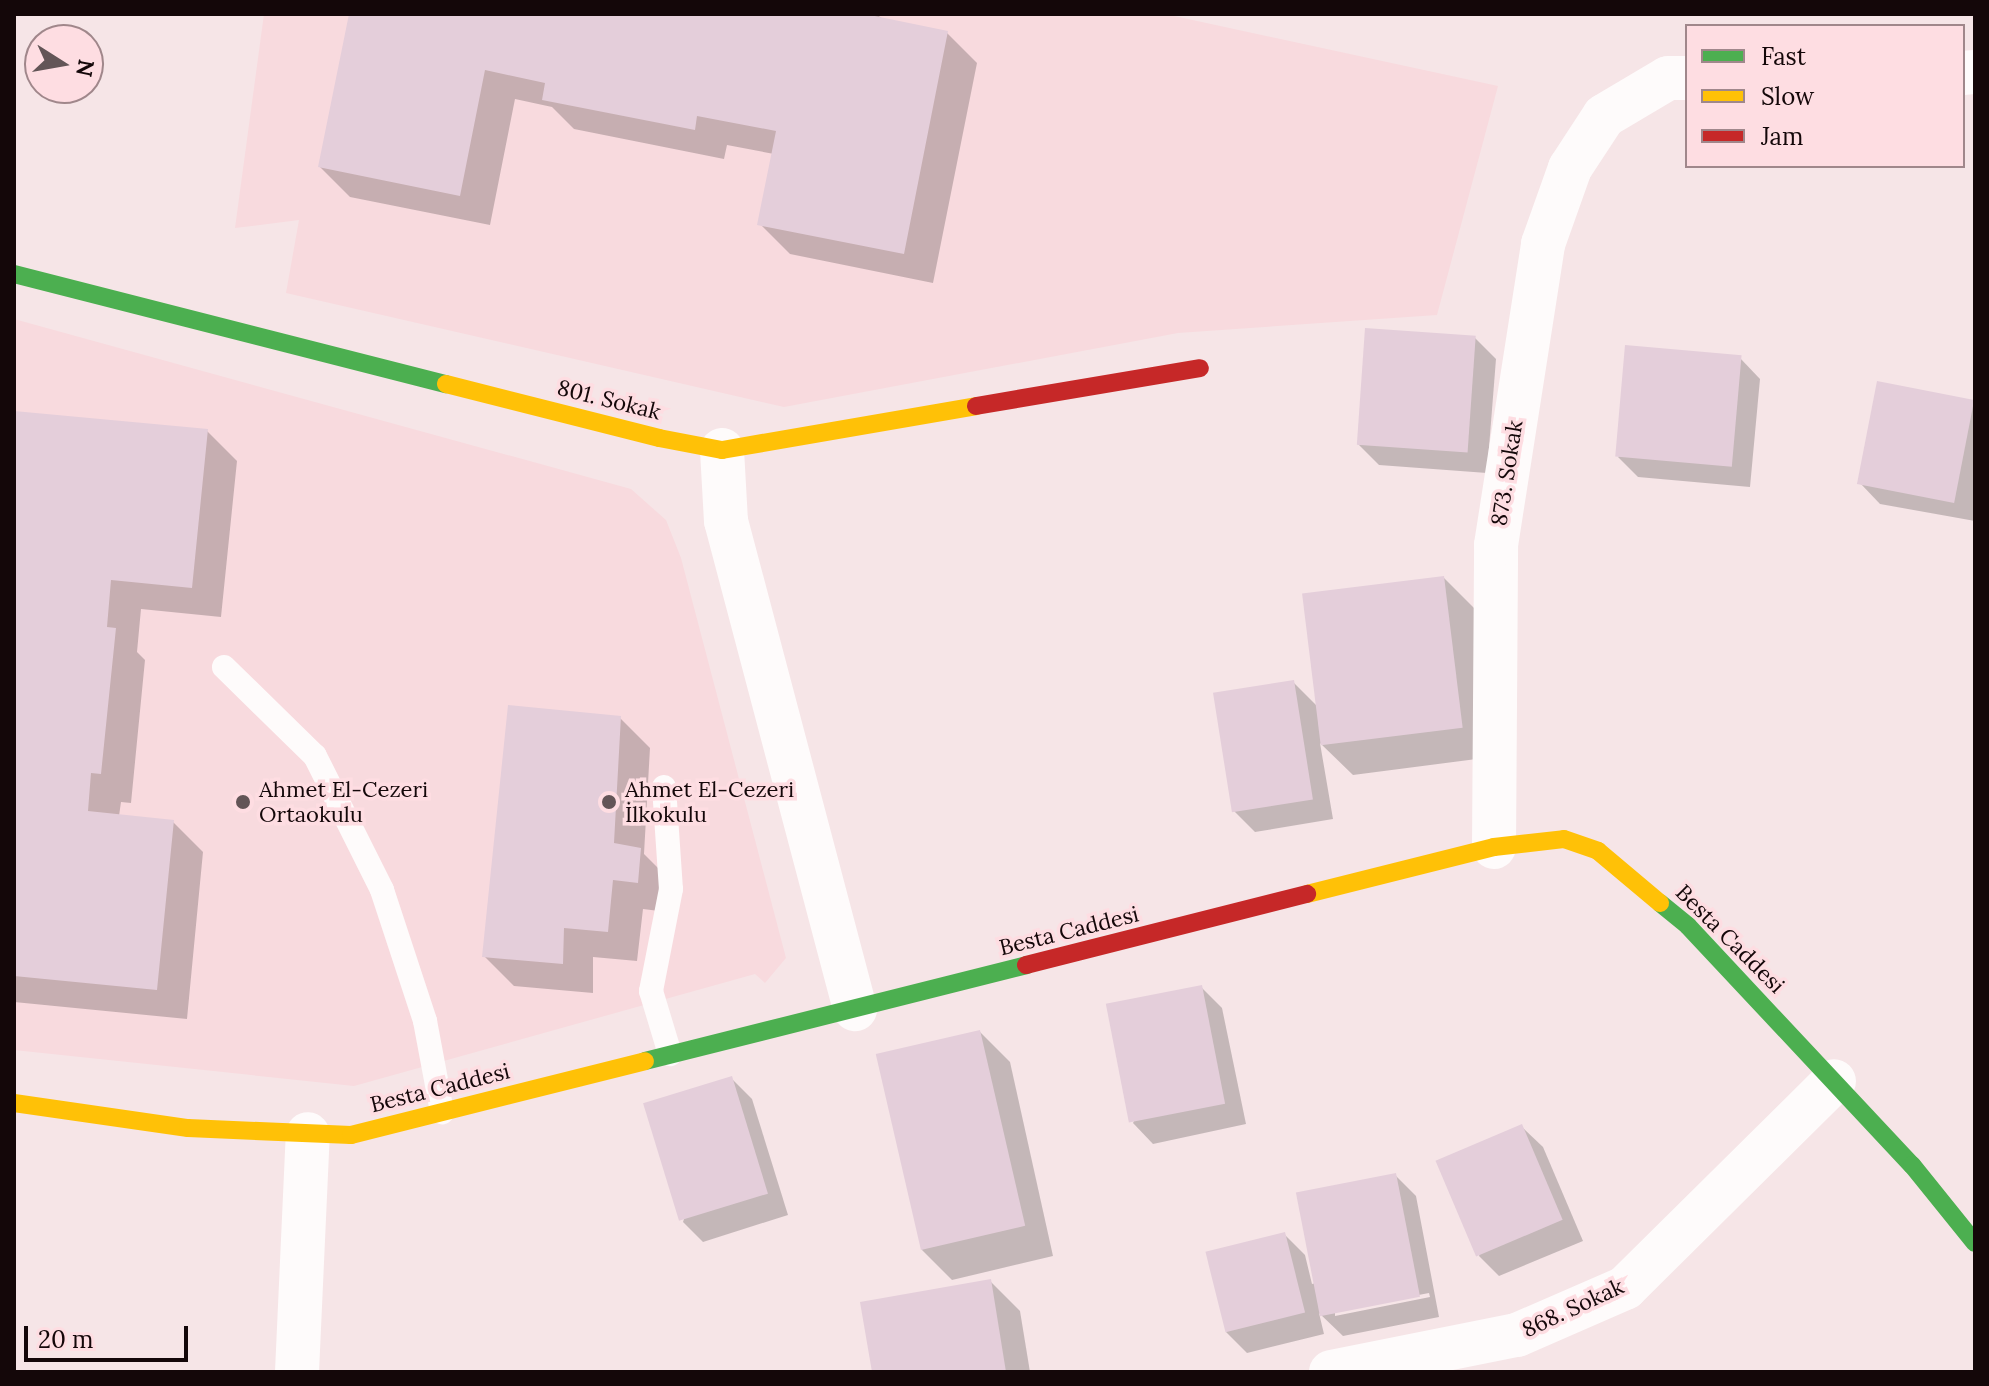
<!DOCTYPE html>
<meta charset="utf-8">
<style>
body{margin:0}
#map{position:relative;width:1989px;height:1386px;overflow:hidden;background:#f6e5e7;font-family:Lora,serif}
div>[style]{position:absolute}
.built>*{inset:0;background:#f8dade}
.shadow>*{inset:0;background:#0003}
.building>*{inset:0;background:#e4ceda;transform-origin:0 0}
.lane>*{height:24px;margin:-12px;padding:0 12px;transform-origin:12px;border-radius:12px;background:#fefbfb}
.street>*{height:44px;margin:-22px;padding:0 22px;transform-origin:22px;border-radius:22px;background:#fefbfb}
.fast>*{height:18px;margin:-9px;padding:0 9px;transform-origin:9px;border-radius:9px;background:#4caf50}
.slow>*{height:18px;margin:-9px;padding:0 9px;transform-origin:9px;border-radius:9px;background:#ffc107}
.jam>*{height:18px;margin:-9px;padding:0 9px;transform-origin:9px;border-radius:9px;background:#c62828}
.dots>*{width:22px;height:22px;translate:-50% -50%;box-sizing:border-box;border:4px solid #fedde2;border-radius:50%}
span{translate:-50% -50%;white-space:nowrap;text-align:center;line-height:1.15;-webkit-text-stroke:7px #fedde2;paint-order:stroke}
.street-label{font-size:22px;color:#140709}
.poi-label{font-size:22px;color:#140709}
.left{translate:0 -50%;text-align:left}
.frame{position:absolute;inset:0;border:16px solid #140709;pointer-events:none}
.legend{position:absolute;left:1685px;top:24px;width:280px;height:144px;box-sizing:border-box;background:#fedde2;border:2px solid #a0878b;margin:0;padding:10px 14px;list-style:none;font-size:24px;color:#140709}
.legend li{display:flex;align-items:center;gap:16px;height:40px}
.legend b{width:40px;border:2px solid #a0878b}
.north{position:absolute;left:24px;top:24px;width:80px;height:80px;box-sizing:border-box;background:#fedde2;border:2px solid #a0878b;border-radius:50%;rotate:101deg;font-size:22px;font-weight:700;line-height:32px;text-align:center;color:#140709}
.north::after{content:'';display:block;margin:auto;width:28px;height:36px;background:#635557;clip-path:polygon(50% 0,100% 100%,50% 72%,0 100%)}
.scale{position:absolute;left:24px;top:1326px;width:164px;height:36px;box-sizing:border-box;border:4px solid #140709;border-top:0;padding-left:10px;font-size:24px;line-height:28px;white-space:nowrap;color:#140709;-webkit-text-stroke:6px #fedde2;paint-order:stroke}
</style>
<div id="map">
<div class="built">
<div style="clip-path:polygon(264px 14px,1165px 14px,1498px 86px,1437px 315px,1178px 333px,784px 407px,286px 293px,299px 220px,235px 228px)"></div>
<div style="clip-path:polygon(14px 319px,631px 489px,666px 520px,681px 558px,786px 958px,765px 983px,755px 974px,354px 1086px,14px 1050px)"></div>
</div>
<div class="shadow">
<div style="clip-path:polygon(351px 14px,877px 14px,883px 20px,947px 33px,977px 63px,933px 283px,790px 254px,760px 224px,774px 154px,727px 145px,724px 159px,574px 129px,552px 107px,515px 99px,490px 225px,350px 197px,320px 167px)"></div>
<div style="clip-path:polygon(1475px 338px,1496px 359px,1487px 473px,1379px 465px,1358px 444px)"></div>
<div style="clip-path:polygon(1740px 358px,1760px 379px,1750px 487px,1638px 477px,1618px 457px)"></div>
<div style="clip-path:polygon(1973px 401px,1975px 521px,1880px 504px,1860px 483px)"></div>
<div style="clip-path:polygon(14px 413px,207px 431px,237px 461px,221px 617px,141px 609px,137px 652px,145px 660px,131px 803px,121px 802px,119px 816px,173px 822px,203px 852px,187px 1019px,14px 1002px)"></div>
<div style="clip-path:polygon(1444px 578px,1474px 608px,1492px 757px,1353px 775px,1320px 743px,1333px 819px,1255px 832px,1234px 811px,1293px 682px,1318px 707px)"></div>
<div style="clip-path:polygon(620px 718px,650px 748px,644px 854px,670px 880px,667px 912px,643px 909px,637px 961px,593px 957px,593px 993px,514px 986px,484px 956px)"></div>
<div style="clip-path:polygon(1201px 987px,1222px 1008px,1246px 1124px,1153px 1144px,1133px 1123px)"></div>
<div style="clip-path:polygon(980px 1032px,1010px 1062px,1053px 1256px,952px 1280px,922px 1250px)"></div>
<div style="clip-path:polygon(731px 1078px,752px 1099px,788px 1215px,703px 1242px,683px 1222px)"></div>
<div style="clip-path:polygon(1522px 1127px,1543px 1147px,1583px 1241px,1499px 1276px,1479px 1256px)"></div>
<div style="clip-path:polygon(evenodd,1396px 1176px,1416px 1196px,1439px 1317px,1343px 1336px,1319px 1313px,1324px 1334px,1247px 1353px,1226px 1332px,1284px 1234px,1305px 1255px,1312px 1284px,1316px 1283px,1396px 1176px,1429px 1293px,1430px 1297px,1335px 1316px,1335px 1311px,1429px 1293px)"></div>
<div style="clip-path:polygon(990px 1281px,1020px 1311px,1030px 1372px,874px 1372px)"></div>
</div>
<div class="building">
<div style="clip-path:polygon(349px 14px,865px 14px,948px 31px,904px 254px,757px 225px,776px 131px,697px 116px,695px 130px,542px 100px,545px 83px,485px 70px,460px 196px,318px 167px)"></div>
<div style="left:1365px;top:328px;width:111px;height:117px;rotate:4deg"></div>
<div style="left:1625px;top:345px;width:117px;height:112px;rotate:5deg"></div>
<div style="left:1877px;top:381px;width:99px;height:105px;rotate:11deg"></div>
<div style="clip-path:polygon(14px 411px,208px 429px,192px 588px,111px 580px,107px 627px,116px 628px,101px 774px,91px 773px,88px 811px,174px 820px,157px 990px,14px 976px)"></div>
<div style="left:1444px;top:576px;width:153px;height:143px;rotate:83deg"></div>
<div style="left:1294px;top:680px;width:121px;height:82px;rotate:81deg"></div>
<div style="clip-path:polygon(508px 705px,621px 716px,614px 843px,641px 848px,638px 883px,613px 880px,608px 932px,564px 928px,563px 964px,482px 957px)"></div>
<div style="left:1202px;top:985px;width:121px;height:98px;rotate:79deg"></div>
<div style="left:980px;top:1030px;width:201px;height:107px;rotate:77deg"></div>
<div style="left:732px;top:1076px;width:123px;height:93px;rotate:73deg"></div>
<div style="left:1522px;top:1124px;width:104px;height:94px;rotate:67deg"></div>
<div style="left:1396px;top:1173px;width:126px;height:102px;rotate:79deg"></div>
<div style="left:1285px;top:1232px;width:83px;height:82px;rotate:76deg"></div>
<div style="clip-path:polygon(991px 1279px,1006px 1372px,872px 1372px,860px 1302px)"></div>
</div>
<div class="lane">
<div style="left:224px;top:667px;width:127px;rotate:44.4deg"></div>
<div style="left:315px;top:756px;width:150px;rotate:63.4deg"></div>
<div style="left:382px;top:890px;width:138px;rotate:71.8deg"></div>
<div style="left:425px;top:1021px;width:93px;rotate:79.4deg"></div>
<div style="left:664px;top:787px;width:102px;rotate:86.1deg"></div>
<div style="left:671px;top:889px;width:104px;rotate:101.1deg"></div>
<div style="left:651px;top:991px;width:66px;rotate:73.2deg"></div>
</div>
<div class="street">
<div style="left:1963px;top:73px;width:12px;rotate:-5deg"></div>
<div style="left:722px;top:450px;width:71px;rotate:86.8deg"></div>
<div style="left:726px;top:521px;width:505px;rotate:75.19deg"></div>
<div style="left:1494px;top:847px;width:302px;rotate:-89.6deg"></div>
<div style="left:1496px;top:545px;width:305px;rotate:-81.1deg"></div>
<div style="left:1543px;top:244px;width:81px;rotate:-70.4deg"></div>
<div style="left:1570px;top:168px;width:62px;rotate:-56.8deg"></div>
<div style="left:1604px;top:116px;width:74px;rotate:-30.7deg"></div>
<div style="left:1668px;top:78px;width:19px"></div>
<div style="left:297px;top:1372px;width:238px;rotate:-87.4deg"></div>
<div style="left:1331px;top:1372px;width:190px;rotate:-11.3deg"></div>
<div style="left:1517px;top:1335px;width:118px;rotate:-23.5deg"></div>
<div style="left:1625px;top:1288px;width:294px;rotate:-44.7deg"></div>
</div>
<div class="fast">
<div style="left:14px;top:274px;width:446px;rotate:14.3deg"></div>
<div style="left:1660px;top:903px;width:36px;rotate:39deg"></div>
<div style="left:1688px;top:926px;width:328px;rotate:46.9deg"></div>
<div style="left:1912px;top:1165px;width:100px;rotate:51.1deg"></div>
<div style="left:645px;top:1061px;width:393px;rotate:-14.1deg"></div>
</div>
<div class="slow">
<div style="left:446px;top:384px;width:220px;rotate:14.2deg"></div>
<div style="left:659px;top:438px;width:64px;rotate:10.8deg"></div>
<div style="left:722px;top:450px;width:258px;rotate:-9.8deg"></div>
<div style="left:1307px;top:894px;width:193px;rotate:-14.1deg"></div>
<div style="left:1494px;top:847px;width:70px;rotate:-6.5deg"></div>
<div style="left:1564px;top:839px;width:36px;rotate:19deg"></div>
<div style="left:1598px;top:851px;width:81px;rotate:40deg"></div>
<div style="left:14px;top:1103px;width:176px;rotate:8.2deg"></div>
<div style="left:188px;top:1128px;width:163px;rotate:2.5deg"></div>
<div style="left:351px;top:1135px;width:303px;rotate:-14.1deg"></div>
</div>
<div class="jam">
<div style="left:976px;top:406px;width:227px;rotate:-9.6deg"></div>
<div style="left:1026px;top:965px;width:290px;rotate:-14.2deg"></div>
</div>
<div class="dots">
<div style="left:243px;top:802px;background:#635557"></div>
<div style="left:609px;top:802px;background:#635557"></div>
</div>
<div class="street-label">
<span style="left:609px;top:400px;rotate:14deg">801. Sokak</span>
<span style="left:1507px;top:473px;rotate:-81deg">873. Sokak</span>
<span style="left:1069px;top:931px;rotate:-14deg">Besta Caddesi</span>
<span style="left:1730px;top:939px;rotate:45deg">Besta Caddesi</span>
<span style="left:440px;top:1088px;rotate:-14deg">Besta Caddesi</span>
<span style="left:1573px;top:1308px;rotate:-25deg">868. Sokak</span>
</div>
<div class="poi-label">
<span class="left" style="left:259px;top:802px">Ahmet El-Cezeri<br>Ortaokulu</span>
<span class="left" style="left:625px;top:802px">Ahmet El-Cezeri<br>İlkokulu</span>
</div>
<div class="frame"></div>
<ul class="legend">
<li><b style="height:10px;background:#4caf50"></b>Fast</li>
<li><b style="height:10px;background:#ffc107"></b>Slow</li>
<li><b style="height:10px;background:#c62828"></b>Jam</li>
</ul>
<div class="north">N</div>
<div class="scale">20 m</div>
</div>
